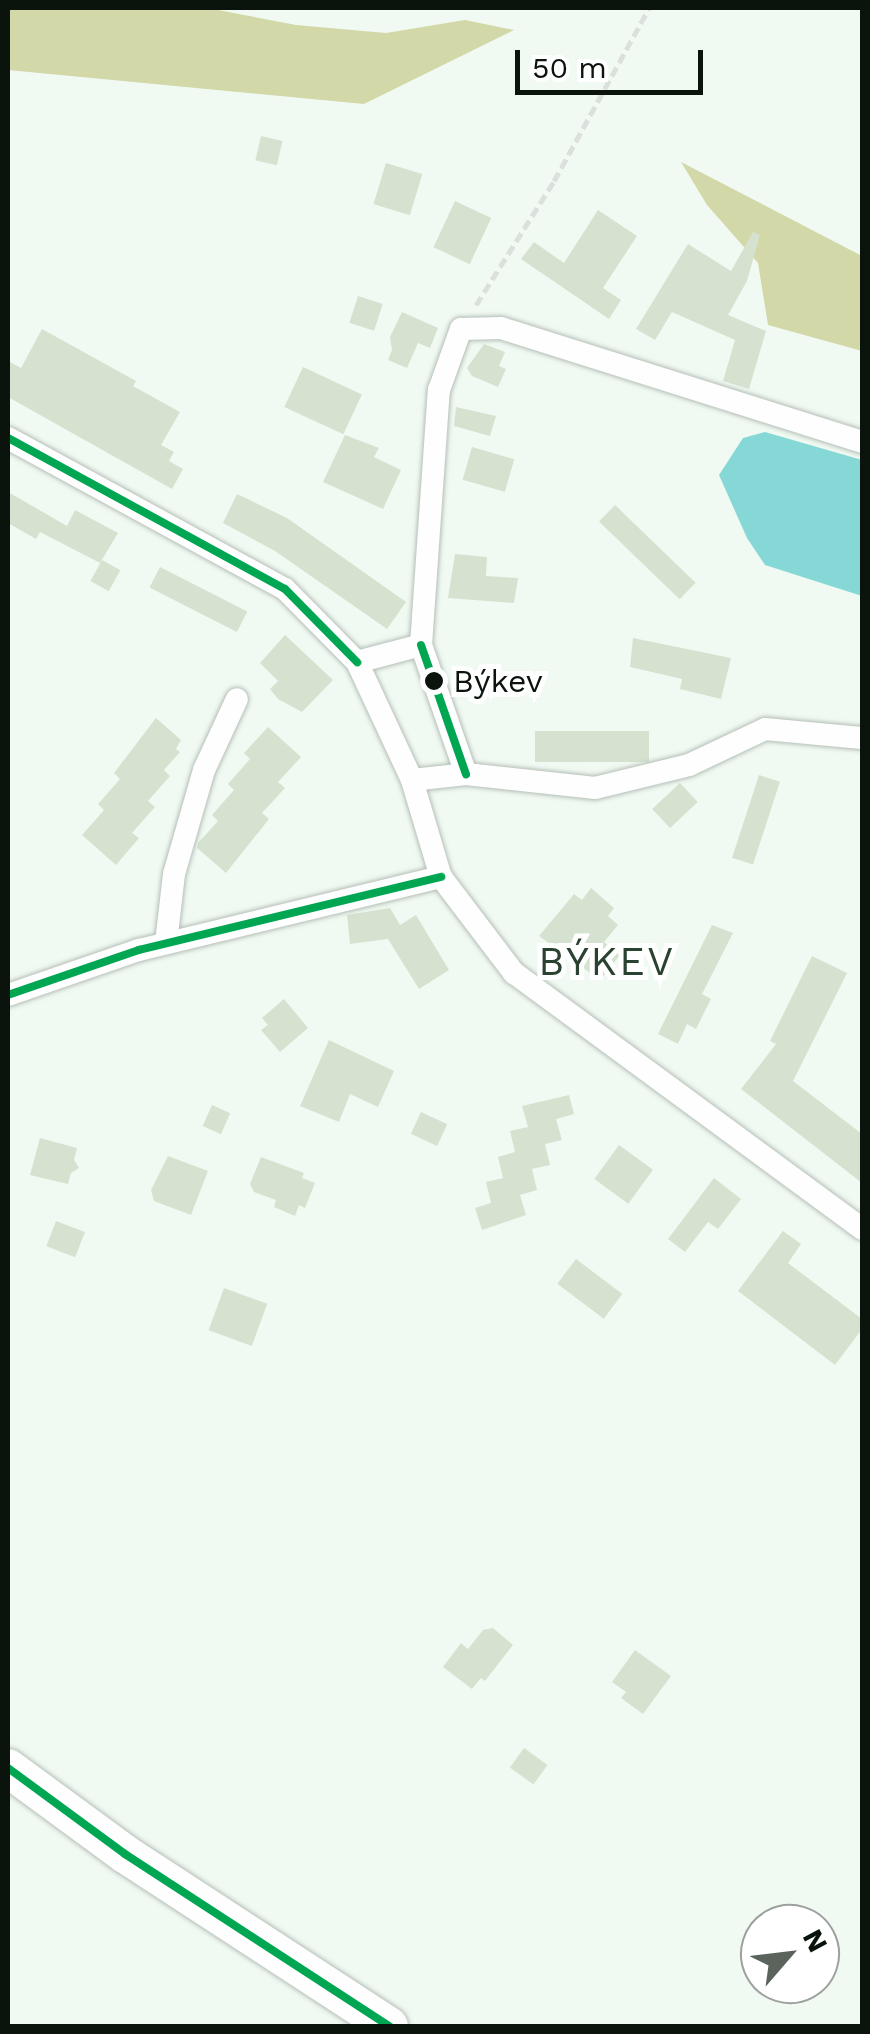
<!DOCTYPE html>
<meta charset="utf-8">
<style>
body{margin:0}
#map{position:relative;width:870px;height:2034px;overflow:hidden;background:#f0faf2;font-family:"Work Sans",sans-serif}
div>[style]{position:absolute}
.forest>*{inset:0;background:#d3d8a9}
.water>*{inset:0;background:#85d8d5}
.building>*{inset:0;background:#d6e2d0;transform-origin:0 0}
.path>*{height:5px;margin-top:-2.5px;transform-origin:0;background:repeating-linear-gradient(90deg,#dce0dd 0 10px,transparent 0 15px)}
.roads{filter:drop-shadow(0 0 2px #b5bfb7) drop-shadow(0 0 2px #b5bfb7)}
.street>*{height:22px;margin:-11px;padding:0 11px;transform-origin:11px;border-radius:11px;background:#fdfefd}
.primary>*{height:38px;margin:-19px;padding:0 19px;transform-origin:19px;border-radius:19px;background:#fdfefd}
.bus-1>*{height:8px;margin:-4px;padding:0 4px;transform-origin:4px;border-radius:4px;background:#00a651}
.dots>*{width:28px;height:28px;translate:-50% -50%;box-sizing:border-box;border:5px solid #fff;border-radius:50%}
span{translate:-50% -50%;white-space:nowrap;text-align:center;line-height:1.15;-webkit-text-stroke:10px #fff;paint-order:stroke}
.bus-label{font-size:32px;color:#0a140c}
.left{translate:0 -50%;text-align:left}
.quarter-label{font-size:40px;color:#2a4230;letter-spacing:2.5px}
.frame{position:absolute;inset:0;border:10px solid #0a140c;pointer-events:none}
.north{position:absolute;left:740px;top:1904px;width:100px;height:100px;box-sizing:border-box;background:#fff;border:2px solid #9da19e;border-radius:50%;rotate:62deg;font-size:28px;font-weight:700;line-height:40px;text-align:center;color:#0a140c}
.north::after{content:'';display:block;margin:auto;width:35px;height:45px;background:#5a645c;clip-path:polygon(50% 0,100% 100%,50% 72%,0 100%)}
.scale{position:absolute;left:515px;top:50px;width:188px;height:45px;box-sizing:border-box;border:5px solid #0a140c;border-top:0;padding-left:12px;font-size:30px;line-height:35px;white-space:nowrap;color:#0a140c;-webkit-text-stroke:8px #fff;paint-order:stroke}
</style>
<div id="map">
<div class="forest">
<div style="clip-path:polygon(8px 8px,208px 8px,296px 25px,386px 33px,465px 20px,514px 30px,364px 104px,8px 70px)"></div>
<div style="clip-path:polygon(681px 162px,862px 256px,862px 351px,768px 325px,758px 263px,707px 205px)"></div>
</div>
<div class="water">
<div style="clip-path:polygon(765px 432px,862px 460px,862px 596px,765px 565px,747px 538px,719px 475px,743px 438px)"></div>
</div>
<div class="building">
<div style="left:261px;top:136px;width:22px;height:25px;rotate:13deg"></div>
<div style="left:386px;top:163px;width:38px;height:43px;rotate:17deg"></div>
<div style="left:455px;top:201px;width:40px;height:51px;rotate:25deg"></div>
<div style="clip-path:polygon(598px 210px,637px 236px,603px 288px,621px 300px,609px 319px,521px 259px,534px 242px,564px 263px)"></div>
<div style="clip-path:polygon(753px 232px,760px 235px,747px 281px,728px 315px,766px 331px,749px 389px,723px 381px,735px 340px,672px 312px,655px 340px,636px 329px,688px 244px,731px 271px)"></div>
<div style="left:358px;top:296px;width:26px;height:28px;rotate:18deg"></div>
<div style="clip-path:polygon(402px 312px,438px 328px,430px 348px,418px 343px,407px 368px,388px 360px,392px 350px,390px 337px)"></div>
<div style="clip-path:polygon(42px 329px,136px 381px,133px 386px,180px 412px,161px 445px,174px 452px,169px 461px,183px 469px,172px 489px,8px 397px,8px 361px,21px 368px)"></div>
<div style="clip-path:polygon(484px 344px,505px 352px,499px 366px,506px 369px,498px 387px,472px 376px,467px 368px)"></div>
<div style="left:303px;top:367px;width:65px;height:44px;rotate:25deg"></div>
<div style="clip-path:polygon(456px 407px,496px 416px,490px 436px,454px 426px)"></div>
<div style="clip-path:polygon(345px 435px,379px 448px,374px 457px,401px 470px,383px 509px,323px 482px)"></div>
<div style="left:472px;top:447px;width:44px;height:34px;rotate:16deg"></div>
<div style="clip-path:polygon(8px 492px,67px 526px,75px 510px,118px 533px,100px 563px,40px 532px,36px 539px,8px 523px)"></div>
<div style="clip-path:polygon(237px 494px,287px 518px,406px 602px,387px 629px,275px 551px,223px 523px)"></div>
<div style="left:615px;top:505px;width:112px;height:23px;rotate:44deg"></div>
<div style="clip-path:polygon(455px 554px,487px 557px,486px 576px,518px 578px,514px 603px,448px 598px)"></div>
<div style="left:102px;top:560px;width:21px;height:24px;rotate:29deg"></div>
<div style="left:160px;top:567px;width:98px;height:23px;rotate:27deg"></div>
<div style="clip-path:polygon(285px 635px,333px 680px,302px 712px,278px 699px,270px 689px,278px 681px,260px 663px)"></div>
<div style="clip-path:polygon(633px 638px,731px 658px,721px 699px,680px 689px,682px 679px,630px 667px)"></div>
<div style="clip-path:polygon(156px 718px,181px 740px,176px 749px,180px 752px,164px 770px,170px 776px,148px 801px,155px 807px,132px 833px,139px 838px,116px 865px,82px 835px,104px 810px,98px 804px,120px 779px,114px 773px)"></div>
<div style="clip-path:polygon(268px 727px,301px 757px,278px 782px,285px 788px,262px 813px,269px 819px,226px 873px,197px 848px,198px 843px,218px 821px,212px 815px,234px 790px,228px 784px,250px 759px,244px 753px)"></div>
<div style="left:535px;top:731px;width:114px;height:31px"></div>
<div style="left:759px;top:775px;width:22px;height:87px;rotate:18deg"></div>
<div style="left:680px;top:783px;width:26px;height:38px;rotate:47deg"></div>
<div style="clip-path:polygon(591px 888px,614px 908px,608px 916px,618px 925px,604px 942px,620px 955px,600px 980px,539px 936px,574px 894px,582px 900px)"></div>
<div style="clip-path:polygon(390px 908px,400px 925px,416px 915px,449px 970px,419px 989px,388px 939px,350px 944px,347px 915px)"></div>
<div style="clip-path:polygon(712px 925px,733px 933px,702px 994px,711px 999px,696px 1029px,687px 1024px,678px 1044px,658px 1034px)"></div>
<div style="clip-path:polygon(812px 956px,847px 973px,793px 1081px,862px 1134px,862px 1183px,741px 1089px,776px 1044px,770px 1041px)"></div>
<div style="clip-path:polygon(284px 999px,308px 1028px,280px 1052px,261px 1030px,268px 1025px,262px 1018px)"></div>
<div style="clip-path:polygon(329px 1040px,394px 1071px,378px 1107px,350px 1094px,339px 1122px,300px 1106px)"></div>
<div style="clip-path:polygon(569px 1095px,574px 1114px,556px 1119px,562px 1140px,545px 1144px,550px 1165px,532px 1169px,537px 1190px,520px 1195px,526px 1215px,482px 1230px,475px 1208px,491px 1203px,486px 1182px,503px 1178px,498px 1157px,515px 1152px,510px 1131px,528px 1127px,522px 1106px)"></div>
<div style="left:212px;top:1105px;width:20px;height:23px;rotate:24deg"></div>
<div style="left:421px;top:1112px;width:29px;height:24px;rotate:25deg"></div>
<div style="clip-path:polygon(40px 1138px,77px 1148px,74px 1160px,79px 1168px,71px 1173px,68px 1184px,30px 1175px)"></div>
<div style="left:619px;top:1145px;width:42px;height:42px;rotate:36deg"></div>
<div style="clip-path:polygon(168px 1156px,208px 1171px,191px 1215px,154px 1201px,151px 1190px)"></div>
<div style="clip-path:polygon(261px 1157px,304px 1173px,302px 1178px,315px 1183px,305px 1208px,299px 1205px,295px 1216px,274px 1207px,276px 1200px,254px 1192px,250px 1184px)"></div>
<div style="clip-path:polygon(714px 1178px,741px 1199px,718px 1229px,708px 1222px,685px 1252px,668px 1239px)"></div>
<div style="left:56px;top:1221px;width:31px;height:27px;rotate:21deg"></div>
<div style="clip-path:polygon(783px 1231px,801px 1244px,788px 1263px,862px 1319px,862px 1329px,835px 1365px,738px 1291px)"></div>
<div style="left:576px;top:1259px;width:58px;height:31px;rotate:37deg"></div>
<div style="left:224px;top:1288px;width:46px;height:45px;rotate:20deg"></div>
<div style="clip-path:polygon(493px 1628px,513px 1645px,485px 1681px,481px 1678px,472px 1689px,443px 1667px,461px 1643px,468px 1649px,483px 1630px)"></div>
<div style="clip-path:polygon(635px 1650px,671px 1676px,643px 1714px,621px 1698px,626px 1692px,612px 1682px)"></div>
<div style="left:524px;top:1748px;width:29px;height:24px;rotate:36deg"></div>
</div>
<div class="path">
<div style="left:476px;top:305px;width:146px;rotate:-57.8deg"></div>
<div style="left:554px;top:181px;width:197px;rotate:-61.2deg"></div>
</div>
<div class="roads">
<div class="street">
<div style="left:8px;top:438px;width:315px;rotate:28.6deg"></div>
<div style="left:285px;top:589px;width:103px;rotate:45.4deg"></div>
<div style="left:357px;top:662px;width:130px;rotate:65deg"></div>
<div style="left:412px;top:780px;width:101px;rotate:73.4deg"></div>
<div style="left:441px;top:877px;width:121px;rotate:52.8deg"></div>
<div style="left:514px;top:973px;width:432px;rotate:36.3deg"></div>
<div style="left:357px;top:662px;width:66px;rotate:-14.9deg"></div>
<div style="left:466px;top:774px;width:137px;rotate:-109.2deg"></div>
<div style="left:421px;top:645px;width:256px;rotate:-86deg"></div>
<div style="left:439px;top:390px;width:65px;rotate:-70.2deg"></div>
<div style="left:461px;top:329px;width:40px;rotate:-1.4deg"></div>
<div style="left:501px;top:328px;width:379px;rotate:17.5deg"></div>
<div style="left:412px;top:780px;width:54px;rotate:-6.3deg"></div>
<div style="left:466px;top:774px;width:130px;rotate:6.2deg"></div>
<div style="left:595px;top:788px;width:97px;rotate:-13.7deg"></div>
<div style="left:689px;top:765px;width:84px;rotate:-25.3deg"></div>
<div style="left:765px;top:729px;width:97px;rotate:5.3deg"></div>
<div style="left:166px;top:943px;width:69px;rotate:-83.4deg"></div>
<div style="left:174px;top:874px;width:108px;rotate:-73.9deg"></div>
<div style="left:204px;top:770px;width:78px;rotate:-65.1deg"></div>
<div style="left:8px;top:995px;width:139px;rotate:-19deg"></div>
<div style="left:139px;top:950px;width:311px;rotate:-13.6deg"></div>
</div>
<div class="primary">
<div style="left:8px;top:1768px;width:145px;rotate:36.3deg"></div>
<div style="left:125px;top:1854px;width:315px;rotate:33.1deg"></div>
</div>
</div>
<div class="bus-1">
<div style="left:8px;top:438px;width:315px;rotate:28.6deg"></div>
<div style="left:285px;top:589px;width:103px;rotate:45.4deg"></div>
<div style="left:421px;top:645px;width:137px;rotate:70.8deg"></div>
<div style="left:8px;top:995px;width:139px;rotate:-19deg"></div>
<div style="left:139px;top:950px;width:311px;rotate:-13.6deg"></div>
<div style="left:8px;top:1768px;width:145px;rotate:36.3deg"></div>
<div style="left:125px;top:1854px;width:315px;rotate:33.1deg"></div>
</div>
<div class="dots">
<div style="left:434px;top:681px;background:#0a140c"></div>
</div>
<div class="bus-label">
<span class="left" style="left:453px;top:681px">Býkev</span>
</div>
<div class="quarter-label">
<span style="left:607px;top:962px">BÝKEV</span>
</div>
<div class="frame"></div>
<div class="north">N</div>
<div class="scale">50 m</div>
</div>
